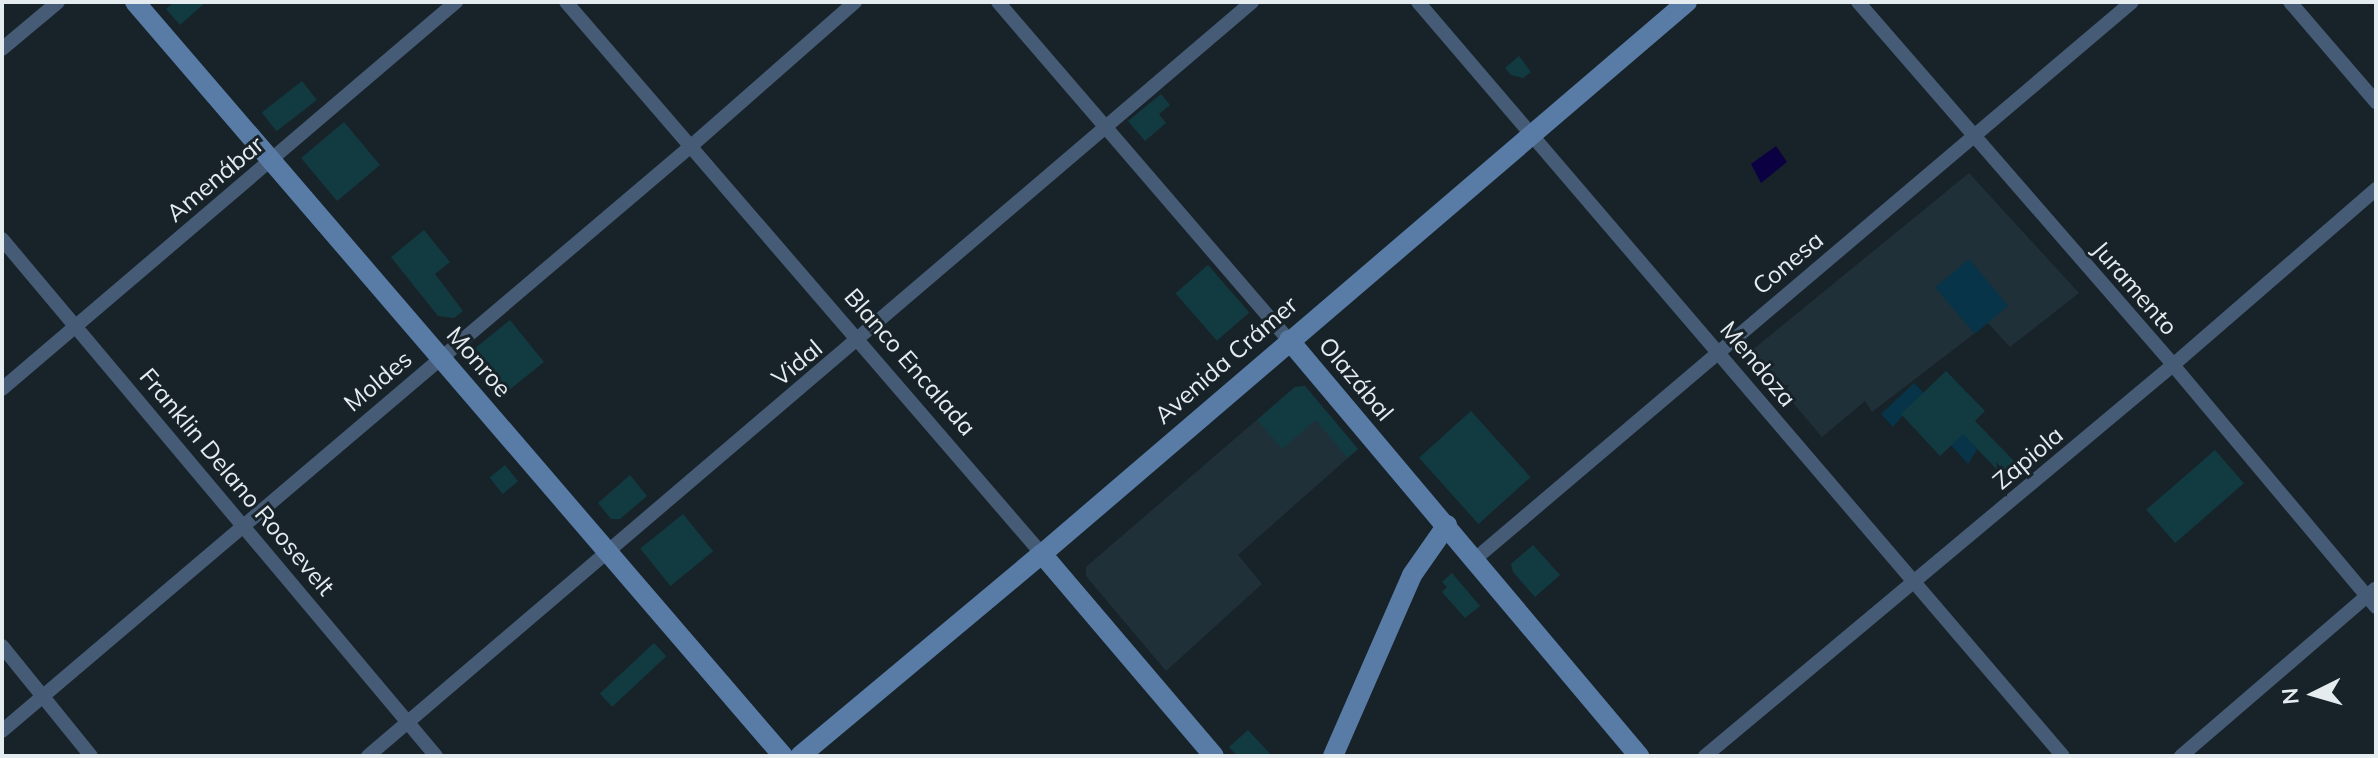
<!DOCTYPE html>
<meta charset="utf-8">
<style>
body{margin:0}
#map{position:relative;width:2378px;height:758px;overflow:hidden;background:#182329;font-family:Mulish,sans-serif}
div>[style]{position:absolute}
.built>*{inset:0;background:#1f3039}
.green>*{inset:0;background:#073448;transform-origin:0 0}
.water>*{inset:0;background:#0b0042}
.building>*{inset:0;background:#123a41;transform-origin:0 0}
.street>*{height:14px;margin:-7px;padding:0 7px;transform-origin:7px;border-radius:7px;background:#465c76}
.secondary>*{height:20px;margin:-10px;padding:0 10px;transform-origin:10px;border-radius:10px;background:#597ca7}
span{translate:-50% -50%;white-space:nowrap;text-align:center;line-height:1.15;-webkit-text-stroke:6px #182329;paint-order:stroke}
.street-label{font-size:24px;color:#e5ecf0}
.frame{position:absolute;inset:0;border:4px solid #e5ecf0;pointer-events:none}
.north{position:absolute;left:2274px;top:654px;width:80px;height:80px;-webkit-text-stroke:6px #182329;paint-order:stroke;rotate:265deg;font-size:22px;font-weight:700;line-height:32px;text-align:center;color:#e5ecf0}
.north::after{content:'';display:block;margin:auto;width:28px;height:36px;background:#e5ecf0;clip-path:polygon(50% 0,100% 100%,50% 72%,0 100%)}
</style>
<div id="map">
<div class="built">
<div style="clip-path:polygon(1969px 173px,2079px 293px,2010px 347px,1988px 323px,1872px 412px,1865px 401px,1822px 437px,1750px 352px)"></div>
<div style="clip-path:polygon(1305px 386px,1358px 449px,1238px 555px,1262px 584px,1166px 671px,1086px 576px,1086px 567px,1295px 387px)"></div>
</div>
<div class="green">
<div style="left:1969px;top:259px;width:61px;height:44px;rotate:50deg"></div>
<div style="clip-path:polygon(1914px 383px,1978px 448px,1968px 464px,1913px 403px,1893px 427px,1881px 414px)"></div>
</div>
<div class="water">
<div style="clip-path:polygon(1776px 146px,1787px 162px,1761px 183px,1751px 164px)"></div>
</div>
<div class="building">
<div style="clip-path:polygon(174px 2px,206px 2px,180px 25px,166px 9px)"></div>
<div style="clip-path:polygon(1519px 56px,1531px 72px,1523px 78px,1511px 75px,1505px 68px)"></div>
<div style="left:302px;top:81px;width:24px;height:51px;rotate:52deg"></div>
<div style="clip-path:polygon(1161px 94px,1170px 105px,1159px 114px,1166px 123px,1145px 141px,1128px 121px)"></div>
<div style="left:344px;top:122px;width:56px;height:56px;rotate:50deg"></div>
<div style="clip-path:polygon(424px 230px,450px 262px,435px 274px,463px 311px,454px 318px,438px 316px,391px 257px)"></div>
<div style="left:1208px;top:265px;width:63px;height:43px;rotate:49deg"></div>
<div style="left:510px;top:320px;width:54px;height:53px;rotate:51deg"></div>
<div style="clip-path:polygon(1946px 371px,1985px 411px,1975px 421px,2017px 464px,2004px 477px,1963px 434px,1940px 456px,1901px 414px)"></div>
<div style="clip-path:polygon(1305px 386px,1358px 449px,1347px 458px,1316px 420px,1282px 449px,1257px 420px,1295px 387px)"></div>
<div style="left:1471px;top:411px;width:89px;height:70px;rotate:48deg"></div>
<div style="left:2215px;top:450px;width:44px;height:91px;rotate:49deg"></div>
<div style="left:505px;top:465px;width:21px;height:20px;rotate:51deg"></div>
<div style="clip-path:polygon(630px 475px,647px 496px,620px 519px,611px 519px,598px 503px)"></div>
<div style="left:683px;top:514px;width:48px;height:55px;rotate:51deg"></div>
<div style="clip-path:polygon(1533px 545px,1560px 575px,1535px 597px,1513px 572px,1511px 564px)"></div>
<div style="clip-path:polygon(1452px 573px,1480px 606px,1465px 618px,1442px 592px,1447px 587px,1442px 582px)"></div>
<div style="left:654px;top:643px;width:18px;height:74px;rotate:47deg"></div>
<div style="clip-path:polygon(1248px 730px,1272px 756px,1237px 756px,1229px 747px)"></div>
</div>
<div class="street">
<div style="left:566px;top:2px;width:729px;rotate:49.23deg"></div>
<div style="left:998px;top:2px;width:446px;rotate:49.3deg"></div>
<div style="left:1418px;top:2px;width:992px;rotate:49.46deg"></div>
<div style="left:1858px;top:2px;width:481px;rotate:49deg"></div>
<div style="left:2173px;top:365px;width:316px;rotate:50deg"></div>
<div style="left:2290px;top:2px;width:132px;rotate:49.3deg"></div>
<div style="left:2px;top:49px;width:73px;rotate:-40deg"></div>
<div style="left:2px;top:239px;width:675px;rotate:49.99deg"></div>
<div style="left:2px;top:389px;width:597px;rotate:-40.45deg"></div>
<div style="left:1475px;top:559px;width:861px;rotate:-40.29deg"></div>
<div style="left:2px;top:646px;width:141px;rotate:51deg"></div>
<div style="left:2px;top:731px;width:902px;rotate:-40.33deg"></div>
<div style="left:690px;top:147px;width:220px;rotate:-41.3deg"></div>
<div style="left:368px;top:756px;width:1162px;rotate:-40.46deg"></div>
<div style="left:1705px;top:756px;width:610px;rotate:-39.88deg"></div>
<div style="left:2173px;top:365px;width:269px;rotate:-40.9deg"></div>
<div style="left:2181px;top:756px;width:257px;rotate:-40.7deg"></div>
</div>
<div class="secondary">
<div style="left:135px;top:2px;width:994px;rotate:49.32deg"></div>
<div style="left:1289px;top:340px;width:544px;rotate:49.92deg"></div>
<div style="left:1042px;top:554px;width:265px;rotate:49.6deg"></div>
<div style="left:800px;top:756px;width:315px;rotate:-39.9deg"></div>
<div style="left:1042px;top:554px;width:849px;rotate:-40.56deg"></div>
<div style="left:1333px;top:756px;width:197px;rotate:-66.4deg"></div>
<div style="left:1412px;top:575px;width:61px;rotate:-55deg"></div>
</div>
<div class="street-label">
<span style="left:215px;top:179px;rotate:-40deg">Amenábar</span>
<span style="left:1788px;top:263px;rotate:-40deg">Conesa</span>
<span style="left:2135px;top:288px;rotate:49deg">Juramento</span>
<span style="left:1226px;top:360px;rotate:-41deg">Avenida Crámer</span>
<span style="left:479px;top:362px;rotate:49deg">Monroe</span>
<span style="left:910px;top:362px;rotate:49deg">Blanco Encalada</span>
<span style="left:797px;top:363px;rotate:-40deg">Vidal</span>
<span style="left:1758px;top:364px;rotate:50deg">Mendoza</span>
<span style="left:1356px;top:379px;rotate:50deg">Olazábal</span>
<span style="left:378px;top:381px;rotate:-40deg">Moldes</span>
<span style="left:2028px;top:458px;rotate:-40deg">Zapiola</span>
<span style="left:237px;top:482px;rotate:50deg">Franklin Delano Roosevelt</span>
</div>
<div class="frame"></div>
<div class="north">N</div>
</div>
